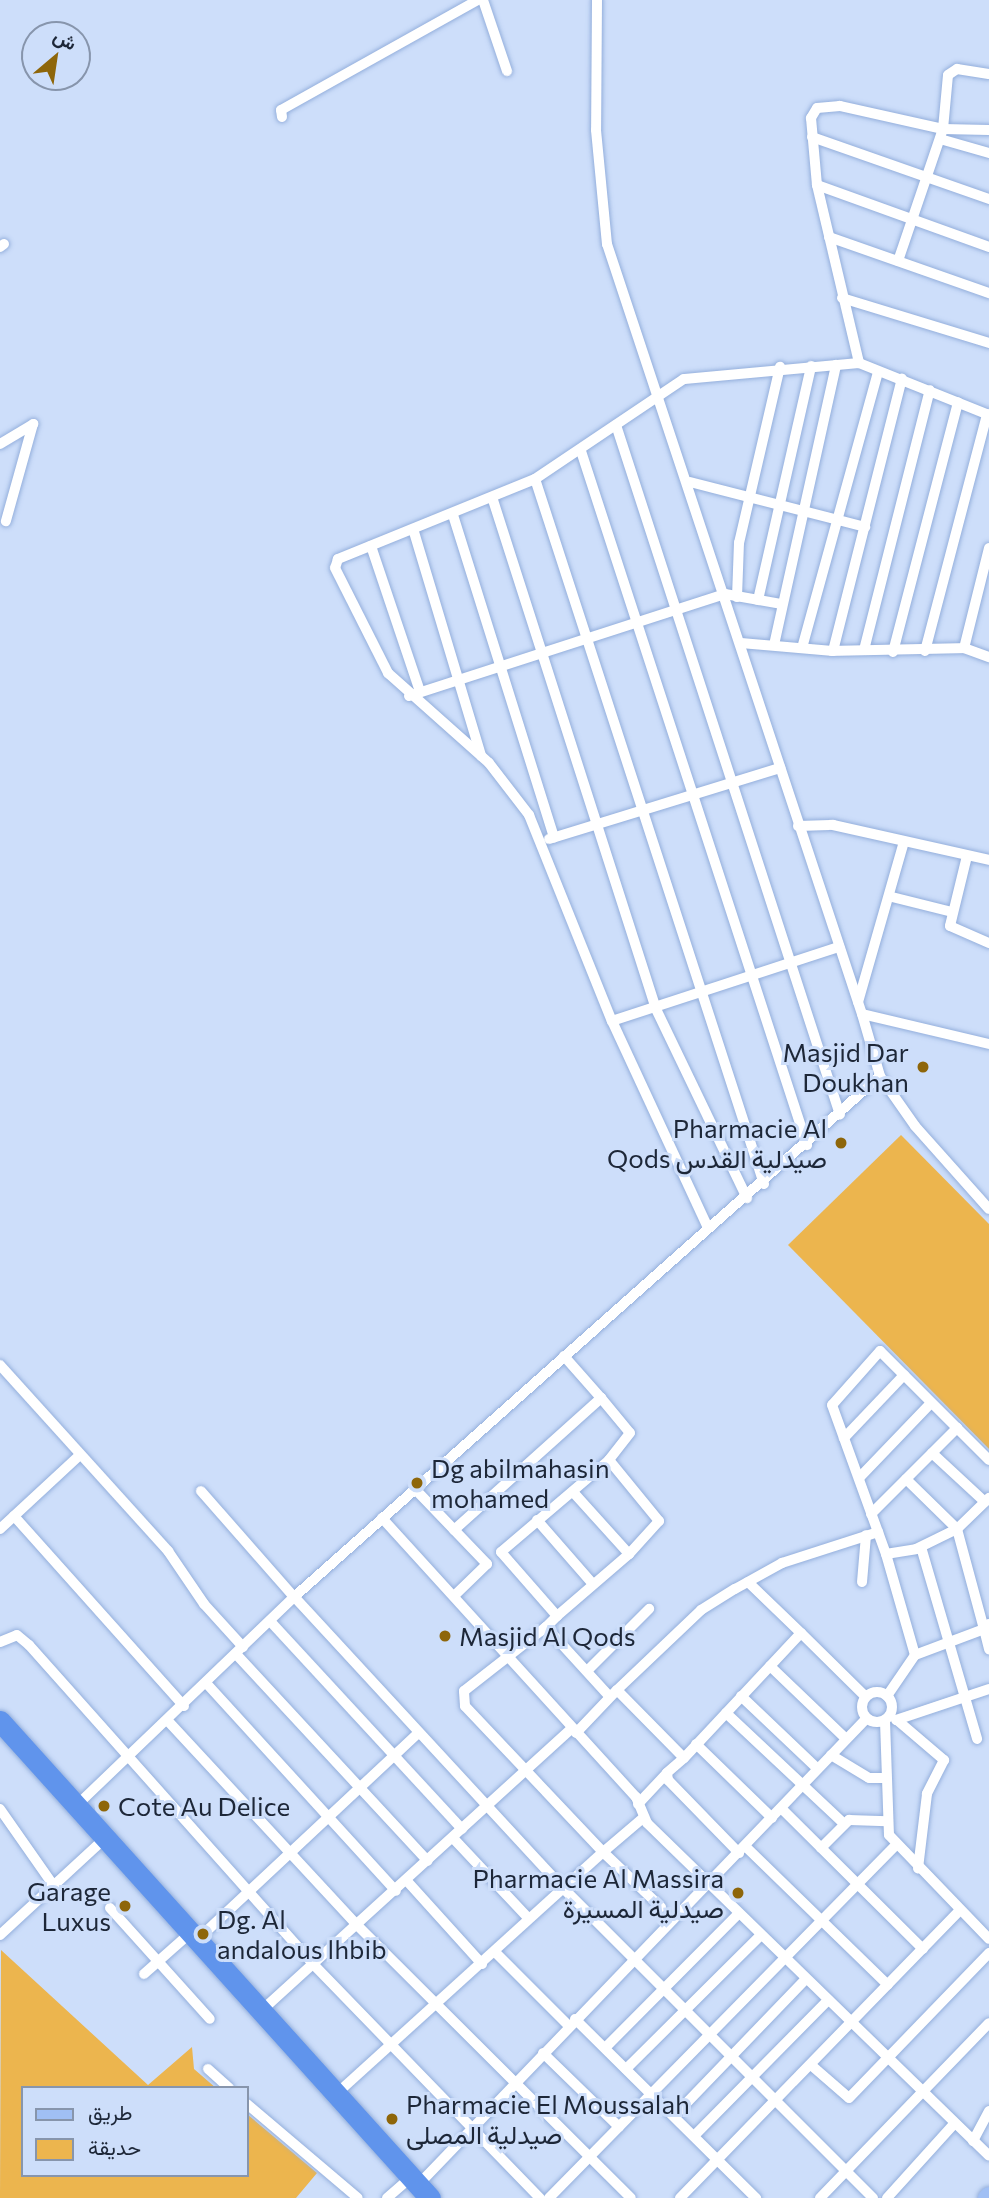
<!DOCTYPE html>
<meta charset="utf-8">
<style>
body{margin:0}
#map{position:relative;width:989px;height:2198px;overflow:hidden;background:#cddefa;font-family:Commissioner,Vazirmatn,sans-serif}
div>[style]{position:absolute}
.green>*{inset:0;background:#ecb54e}
.roads{filter:drop-shadow(0 0 2px #94afdc) drop-shadow(0 0 2px #94afdc)}
.street>*{height:10px;margin:-5px;padding:0 5px;transform-origin:5px;border-radius:5px;background:#fff}
.street>.ring{margin:-5px;padding:0;box-sizing:content-box;background:none;border:10px solid #fff;border-radius:50%}
.primary>*{height:18px;margin:-9px;padding:0 9px;transform-origin:9px;border-radius:9px;background:#a0bff4}
.highway>*{height:21px;margin:-10.5px;padding:0 10.5px;transform-origin:10.5px;border-radius:10.5px;background:#6094ec}
.dots>*{width:19px;height:19px;translate:-50% -50%;box-sizing:border-box;border:4px solid #cddefa;border-radius:50%}
span{translate:-50% -50%;white-space:nowrap;text-align:center;line-height:1.15;-webkit-text-stroke:6px #cddefa;paint-order:stroke}
.poi-label{font-size:26px;color:#1d2738}
.right{translate:-100% -50%;text-align:right}
.left{translate:0 -50%;text-align:left}
.legend{position:absolute;left:21px;top:2086px;width:228px;height:91px;box-sizing:border-box;background:#cddefa;border:2px solid #8795ac;margin:0;padding:9px 12px;list-style:none;font-size:21px;color:#1d2738}
.legend li{display:flex;align-items:center;gap:14px;height:35px}
.legend b{width:35px;border:2px solid #8795ac}
.north{position:absolute;left:21px;top:21px;width:70px;height:70px;box-sizing:border-box;background:#cddefa;border:2px solid #8795ac;border-radius:50%;rotate:29deg;font-size:19px;font-weight:700;line-height:28px;text-align:center;color:#1d2738}
.north::after{content:'';display:block;margin:auto;width:24px;height:32px;background:#8e660a;clip-path:polygon(50% 0,100% 100%,50% 72%,0 100%)}
</style>
<div id="map">
<div class="green">
<div style="clip-path:polygon(901px 1135px,989px 1224px,989px 1449px,788px 1245px)"></div>
<div style="clip-path:polygon(1px 1950px,148px 2085px,192px 2047px,194px 2069px,216px 2088px,23px 2088px,23px 2175px,247px 2175px,247px 2114px,317px 2173px,296px 2198px,0 2198px)"></div>
</div>
<div class="roads">
<div class="street">
<div style="left:483px;top:0;width:75px;rotate:71.3deg"></div>
<div style="left:597px;top:0;width:130px;rotate:90.4deg"></div>
<div style="left:596px;top:130px;width:115px;rotate:84.5deg"></div>
<div style="left:607px;top:244px;width:811px;rotate:71.68deg"></div>
<div style="left:282px;top:117px;width:7px;rotate:-98deg"></div>
<div style="left:281px;top:110px;width:226px;rotate:-29.2deg"></div>
<div style="left:989px;top:130px;width:46px;rotate:-178.8deg"></div>
<div style="left:943px;top:129px;width:106px;rotate:-167.4deg"></div>
<div style="left:840px;top:106px;width:23px;rotate:175deg"></div>
<div style="left:817px;top:108px;width:12px;rotate:121deg"></div>
<div style="left:811px;top:118px;width:67px;rotate:84.9deg"></div>
<div style="left:817px;top:185px;width:183px;rotate:76.7deg"></div>
<div style="left:859px;top:363px;width:140px;rotate:21.8deg"></div>
<div style="left:812px;top:137px;width:188px;rotate:19.3deg"></div>
<div style="left:940px;top:139px;width:51px;rotate:15.9deg"></div>
<div style="left:817px;top:185px;width:183px;rotate:19.8deg"></div>
<div style="left:829px;top:237px;width:170px;rotate:19.3deg"></div>
<div style="left:0;top:247px;width:5px;rotate:-37deg"></div>
<div style="left:898px;top:261px;width:139px;rotate:-71.2deg"></div>
<div style="left:943px;top:129px;width:54px;rotate:-84.7deg"></div>
<div style="left:948px;top:75px;width:11px;rotate:-34deg"></div>
<div style="left:957px;top:69px;width:32px;rotate:9deg"></div>
<div style="left:842px;top:298px;width:154px;rotate:17deg"></div>
<div style="left:616px;top:425px;width:725px;rotate:72.01deg"></div>
<div style="left:0;top:444px;width:39px;rotate:-31deg"></div>
<div style="left:33px;top:424px;width:101px;rotate:105.6deg"></div>
<div style="left:581px;top:451px;width:730px;rotate:71.96deg"></div>
<div style="left:535px;top:479px;width:213px;rotate:157.9deg"></div>
<div style="left:338px;top:559px;width:9px;rotate:108deg"></div>
<div style="left:335px;top:568px;width:118px;rotate:63.2deg"></div>
<div style="left:388px;top:673px;width:135px;rotate:41.7deg"></div>
<div style="left:489px;top:763px;width:66px;rotate:52.4deg"></div>
<div style="left:529px;top:815px;width:222px;rotate:68.1deg"></div>
<div style="left:612px;top:1021px;width:228px;rotate:65.1deg"></div>
<div style="left:690px;top:482px;width:181px;rotate:14.4deg"></div>
<div style="left:493px;top:500px;width:534px;rotate:72.24deg"></div>
<div style="left:656px;top:1009px;width:210px;rotate:64.3deg"></div>
<div style="left:453px;top:515px;width:338px;rotate:72.6deg"></div>
<div style="left:414px;top:532px;width:234px;rotate:73.3deg"></div>
<div style="left:371px;top:546px;width:154px;rotate:71.4deg"></div>
<div style="left:989px;top:548px;width:103px;rotate:104deg"></div>
<div style="left:964px;top:648px;width:27px;rotate:20deg"></div>
<div style="left:737px;top:597px;width:54px;rotate:-87.9deg"></div>
<div style="left:739px;top:543px;width:181px;rotate:-76.9deg"></div>
<div style="left:758px;top:600px;width:240px;rotate:-77.2deg"></div>
<div style="left:741px;top:643px;width:92px;rotate:5deg"></div>
<div style="left:833px;top:651px;width:131px;rotate:-1.3deg"></div>
<div style="left:774px;top:645px;width:287px;rotate:-77.5deg"></div>
<div style="left:802px;top:648px;width:286px;rotate:-74.6deg"></div>
<div style="left:864px;top:650px;width:268px;rotate:-75.8deg"></div>
<div style="left:833px;top:651px;width:281px;rotate:-75.8deg"></div>
<div style="left:925px;top:651px;width:245px;rotate:-75.3deg"></div>
<div style="left:893px;top:652px;width:258px;rotate:-75.4deg"></div>
<div style="left:409px;top:696px;width:332px;rotate:-17.9deg"></div>
<div style="left:725px;top:594px;width:58px;rotate:10deg"></div>
<div style="left:798px;top:826px;width:35px;rotate:-2deg"></div>
<div style="left:833px;top:825px;width:160px;rotate:12.6deg"></div>
<div style="left:549px;top:839px;width:242px;rotate:-17.1deg"></div>
<div style="left:967px;top:856px;width:72px;rotate:103.7deg"></div>
<div style="left:950px;top:926px;width:43px;rotate:23.6deg"></div>
<div style="left:892px;top:897px;width:62px;rotate:14deg"></div>
<div style="left:858px;top:1002px;width:166px;rotate:-74deg"></div>
<div style="left:612px;top:1021px;width:239px;rotate:-18.1deg"></div>
<div style="left:989px;top:1044px;width:130px;rotate:-166.7deg"></div>
<div style="left:862px;top:1014px;width:65px;rotate:73.8deg"></div>
<div style="left:880px;top:1076px;width:61px;rotate:55deg"></div>
<div style="left:915px;top:1126px;width:111px;rotate:48.3deg"></div>
<div style="left:764px;top:1184px;width:741px;rotate:-107.99deg"></div>
<div style="left:535px;top:479px;width:179px;rotate:-33.9deg"></div>
<div style="left:684px;top:379px;width:176px;rotate:-5.2deg"></div>
<div style="left:0;top:1365px;width:251px;rotate:47.9deg"></div>
<div style="left:168px;top:1551px;width:64px;rotate:55.8deg"></div>
<div style="left:204px;top:1604px;width:58px;rotate:47.8deg"></div>
<div style="left:601px;top:1398px;width:45px;rotate:50.4deg"></div>
<div style="left:630px;top:1433px;width:34px;rotate:128deg"></div>
<div style="left:844px;top:1438px;width:87px;rotate:-46.4deg"></div>
<div style="left:932px;top:1453px;width:72px;rotate:42.8deg"></div>
<div style="left:989px;top:1460px;width:154px;rotate:-135deg"></div>
<div style="left:880px;top:1351px;width:72px;rotate:131.6deg"></div>
<div style="left:832px;top:1405px;width:158px;rotate:70.1deg"></div>
<div style="left:886px;top:1554px;width:30px;rotate:-9deg"></div>
<div style="left:916px;top:1549px;width:46px;rotate:-26deg"></div>
<div style="left:957px;top:1529px;width:45px;rotate:-44.1deg"></div>
<div style="left:859px;top:1478px;width:104px;rotate:-46.2deg"></div>
<div style="left:906px;top:1479px;width:71px;rotate:44.4deg"></div>
<div style="left:957px;top:1529px;width:104px;rotate:74.9deg"></div>
<div style="left:984px;top:1629px;width:7px;rotate:-45deg"></div>
<div style="left:415px;top:1489px;width:104px;rotate:46.2deg"></div>
<div style="left:487px;top:1564px;width:46px;rotate:135.9deg"></div>
<div style="left:871px;top:1514px;width:122px;rotate:-45deg"></div>
<div style="left:14px;top:1516px;width:255px;rotate:48.2deg"></div>
<div style="left:382px;top:1518px;width:377px;rotate:47.7deg"></div>
<div style="left:636px;top:1797px;width:28px;rotate:67deg"></div>
<div style="left:647px;top:1823px;width:477px;rotate:44.2deg"></div>
<div style="left:537px;top:1520px;width:84px;rotate:48.9deg"></div>
<div style="left:0;top:1529px;width:109px;rotate:-42.8deg"></div>
<div style="left:454px;top:1530px;width:198px;rotate:-41.9deg"></div>
<div style="left:601px;top:1398px;width:56px;rotate:-131.4deg"></div>
<div style="left:921px;top:1547px;width:200px;rotate:73.7deg"></div>
<div style="left:886px;top:1554px;width:105px;rotate:74deg"></div>
<div style="left:748px;top:1582px;width:74px;rotate:43.9deg"></div>
<div style="left:862px;top:1582px;width:47px;rotate:-85.1deg"></div>
<div style="left:557px;top:1616px;width:95px;rotate:-40.7deg"></div>
<div style="left:270px;top:1621px;width:283px;rotate:47.3deg"></div>
<div style="left:546px;top:1627px;width:16px;rotate:-45deg"></div>
<div style="left:557px;top:1616px;width:85px;rotate:-131.2deg"></div>
<div style="left:501px;top:1552px;width:142px;rotate:-40.4deg"></div>
<div style="left:609px;top:1460px;width:79px;rotate:50.7deg"></div>
<div style="left:659px;top:1521px;width:45px;rotate:132.3deg"></div>
<div style="left:629px;top:1554px;width:84px;rotate:-132.1deg"></div>
<div style="left:0;top:1642px;width:18px;rotate:-22deg"></div>
<div style="left:17px;top:1635px;width:16px;rotate:40deg"></div>
<div style="left:29px;top:1645px;width:429px;rotate:48.3deg"></div>
<div style="left:314px;top:1965px;width:325px;rotate:45.9deg"></div>
<div style="left:236px;top:1654px;width:282px;rotate:47.2deg"></div>
<div style="left:770px;top:1666px;width:105px;rotate:43.8deg"></div>
<div style="left:587px;top:1671px;width:88px;rotate:-45deg"></div>
<div style="left:207px;top:1684px;width:280px;rotate:47.6deg"></div>
<div style="left:617px;top:1690px;width:116px;rotate:-43.6deg"></div>
<div style="left:701px;top:1610px;width:40px;rotate:-32deg"></div>
<div style="left:735px;top:1589px;width:54px;rotate:-29deg"></div>
<div style="left:782px;top:1563px;width:101px;rotate:-17.9deg"></div>
<div class="ring" style="left:862px;top:1692px;width:20px;height:20px"></div>
<div style="left:741px;top:1696px;width:105px;rotate:43.5deg"></div>
<div style="left:887px;top:1696px;width:50px;rotate:-55.7deg"></div>
<div style="left:915px;top:1655px;width:74px;rotate:-20.6deg"></div>
<div style="left:984px;top:1629px;width:21px;rotate:76deg"></div>
<div style="left:726px;top:1713px;width:161px;rotate:43.2deg"></div>
<div style="left:896px;top:1720px;width:98px;rotate:-18.4deg"></div>
<div style="left:897px;top:1720px;width:62px;rotate:40.4deg"></div>
<div style="left:944px;top:1760px;width:38px;rotate:117deg"></div>
<div style="left:927px;top:1794px;width:75px;rotate:96.9deg"></div>
<div style="left:168px;top:1721px;width:280px;rotate:47.2deg"></div>
<div style="left:358px;top:1926px;width:385px;rotate:44.9deg"></div>
<div style="left:885px;top:1721px;width:114px;rotate:88deg"></div>
<div style="left:889px;top:1835px;width:144px;rotate:46.1deg"></div>
<div style="left:576px;top:1733px;width:59px;rotate:-46.4deg"></div>
<div style="left:617px;top:1690px;width:95px;rotate:45.4deg"></div>
<div style="left:684px;top:1758px;width:171px;rotate:-46.9deg"></div>
<div style="left:801px;top:1633px;width:91px;rotate:44.6deg"></div>
<div style="left:696px;top:1744px;width:106px;rotate:44.2deg"></div>
<div style="left:831px;top:1755px;width:44px;rotate:31.2deg"></div>
<div style="left:869px;top:1778px;width:16px"></div>
<div style="left:684px;top:1758px;width:23px;rotate:139deg"></div>
<div style="left:667px;top:1773px;width:7px;rotate:82deg"></div>
<div style="left:668px;top:1780px;width:102px;rotate:45.8deg"></div>
<div style="left:638px;top:1804px;width:42px;rotate:-46.9deg"></div>
<div style="left:74px;top:1808px;width:305px;rotate:-43.8deg"></div>
<div style="left:294px;top:1597px;width:141px;rotate:-131.3deg"></div>
<div style="left:781px;top:1808px;width:200px;rotate:44.8deg"></div>
<div style="left:0;top:1809px;width:94px;rotate:55deg"></div>
<div style="left:643px;top:1818px;width:52px;rotate:139.6deg"></div>
<div style="left:603px;top:1852px;width:80px;rotate:43.5deg"></div>
<div style="left:453px;top:1838px;width:110px;rotate:46.8deg"></div>
<div style="left:745px;top:1846px;width:199px;rotate:44.2deg"></div>
<div style="left:821px;top:1848px;width:40px;rotate:-45deg"></div>
<div style="left:849px;top:1820px;width:38px;rotate:2deg"></div>
<div style="left:407px;top:1881px;width:112px;rotate:47.9deg"></div>
<div style="left:110px;top:1908px;width:149px;rotate:48deg"></div>
<div style="left:0;top:1935px;width:140px;rotate:-42.7deg"></div>
<div style="left:197px;top:1940px;width:301px;rotate:-43.1deg"></div>
<div style="left:495px;top:1952px;width:105px;rotate:45deg"></div>
<div style="left:144px;top:1974px;width:59px;rotate:-41.6deg"></div>
<div style="left:260px;top:2012px;width:422px;rotate:-42.3deg"></div>
<div style="left:575px;top:2019px;width:255px;rotate:44.7deg"></div>
<div style="left:605px;top:2048px;width:190px;rotate:-45.2deg"></div>
<div style="left:543px;top:2053px;width:106px;rotate:44.2deg"></div>
<div style="left:811px;top:2065px;width:50px;rotate:41deg"></div>
<div style="left:849px;top:2098px;width:202px;rotate:-46deg"></div>
<div style="left:208px;top:2069px;width:28px;rotate:42deg"></div>
<div style="left:626px;top:2069px;width:190px;rotate:-44.8deg"></div>
<div style="left:334px;top:2096px;width:363px;rotate:-42.2deg"></div>
<div style="left:603px;top:1852px;width:201px;rotate:-133.4deg"></div>
<div style="left:465px;top:1706px;width:15px;rotate:-94deg"></div>
<div style="left:464px;top:1691px;width:104px;rotate:-38deg"></div>
<div style="left:546px;top:1627px;width:92px;rotate:47.6deg"></div>
<div style="left:247px;top:2104px;width:145px;rotate:40.3deg"></div>
<div style="left:674px;top:2116px;width:189px;rotate:-46.1deg"></div>
<div style="left:694px;top:2136px;width:190px;rotate:-45.4deg"></div>
<div style="left:973px;top:2141px;width:34px;rotate:-62deg"></div>
<div style="left:419px;top:2184px;width:646px;rotate:-46.13deg"></div>
<div style="left:387px;top:2198px;width:32px;rotate:-41deg"></div>
<div style="left:549px;top:2198px;width:494px;rotate:-45.5deg"></div>
<div style="left:680px;top:2198px;width:400px;rotate:-45.8deg"></div>
<div style="left:820px;top:2198px;width:243px;rotate:-46deg"></div>
<div style="left:873px;top:2198px;width:440px;rotate:-135deg"></div>
<div style="left:562px;top:1887px;width:395px;rotate:-132.7deg"></div>
<div style="left:294px;top:1597px;width:784px;rotate:-41.64deg"></div>
<div style="left:887px;top:2198px;width:98px;rotate:-47.9deg"></div>
</div>
<div class="primary">
<div style="left:987px;top:2198px;width:3px;rotate:-45deg"></div>
</div>
<div class="highway">
<div style="left:0;top:1721px;width:642px;rotate:47.97deg"></div>
</div>
</div>
<div class="dots">
<div style="left:923px;top:1067px;background:#8e660a"></div>
<div style="left:841px;top:1143px;background:#8e660a"></div>
<div style="left:417px;top:1483px;background:#8e660a"></div>
<div style="left:445px;top:1636px;background:#8e660a"></div>
<div style="left:104px;top:1806px;background:#8e660a"></div>
<div style="left:738px;top:1893px;background:#8e660a"></div>
<div style="left:125px;top:1906px;background:#8e660a"></div>
<div style="left:203px;top:1934px;background:#8e660a"></div>
<div style="left:392px;top:2119px;background:#8e660a"></div>
</div>
<div class="poi-label">
<span class="right" style="left:909px;top:1067px">Masjid Dar<br>Doukhan</span>
<span class="right" style="left:827px;top:1143px">Pharmacie Al<br>Qods صيدلية القدس</span>
<span class="left" style="left:431px;top:1483px">Dg abilmahasin<br>mohamed</span>
<span class="left" style="left:459px;top:1636px">Masjid Al Qods</span>
<span class="left" style="left:118px;top:1806px">Cote Au Delice</span>
<span class="right" style="left:724px;top:1893px">Pharmacie Al Massira<br>صيدلية المسيرة</span>
<span class="right" style="left:111px;top:1906px">Garage<br>Luxus</span>
<span class="left" style="left:217px;top:1934px">Dg. Al<br>andalous lhbib</span>
<span class="left" style="left:406px;top:2119px">Pharmacie El Moussalah<br>صيدلية المصلى</span>
</div>
<ul class="legend">
<li><b style="height:9px;background:#a0bff4"></b>طريق</li>
<li><b style="height:19px;background:#ecb54e"></b>حديقة</li>
</ul>
<div class="north">ش</div>
</div>
